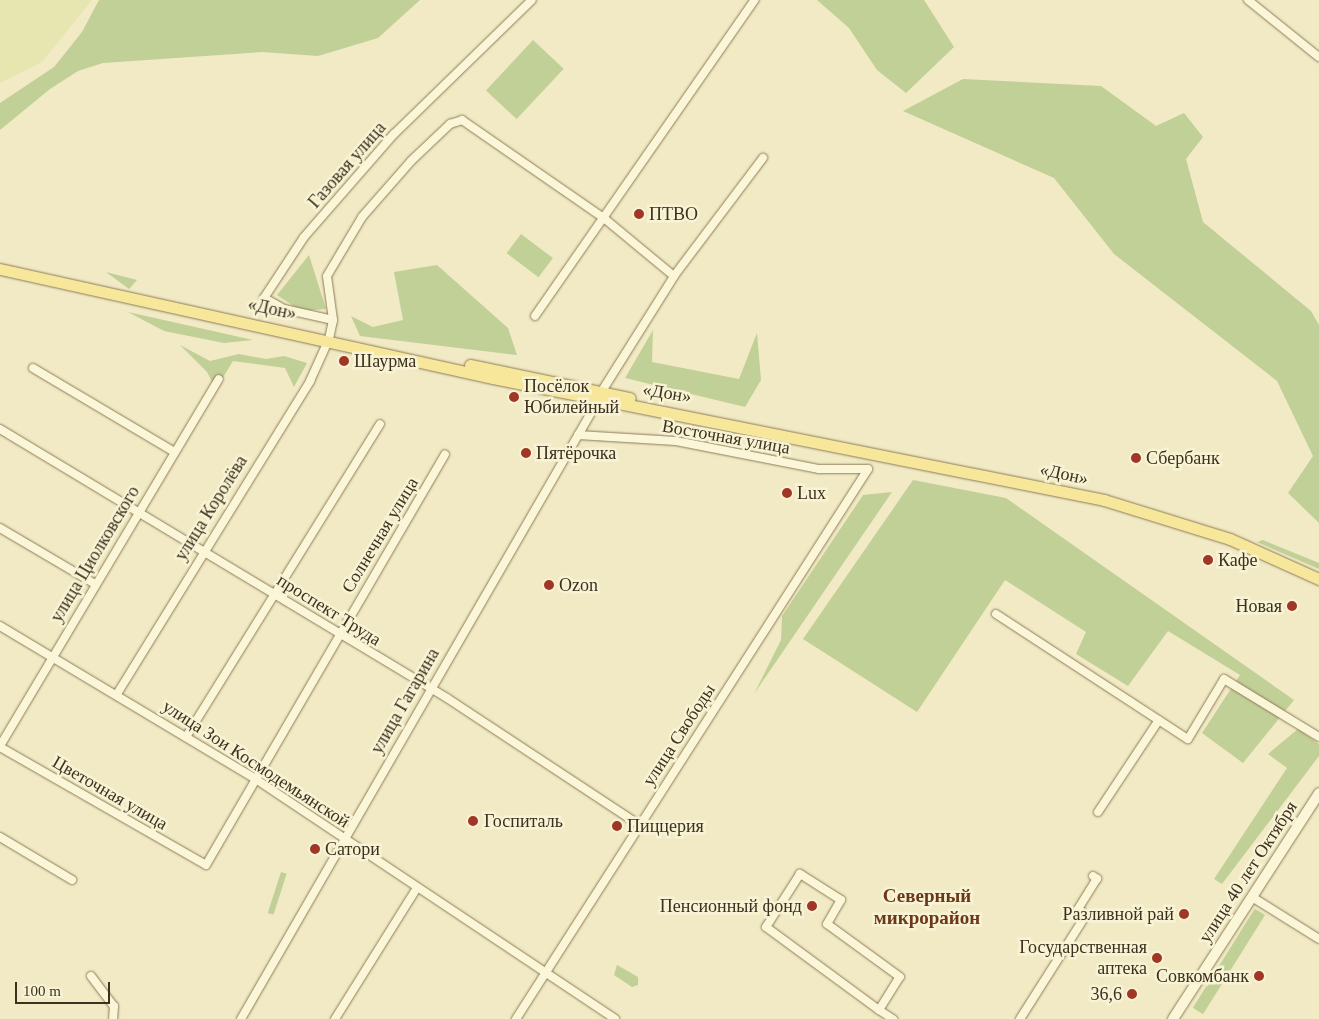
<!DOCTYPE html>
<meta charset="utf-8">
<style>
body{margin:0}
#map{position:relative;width:1319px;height:1019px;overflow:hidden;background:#f1eac4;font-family:"Times New Roman",serif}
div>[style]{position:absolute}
.farmland>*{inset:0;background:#e7e6b1}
.green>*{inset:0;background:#c1d097;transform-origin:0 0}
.roads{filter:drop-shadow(0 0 1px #8d7c59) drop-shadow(0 0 1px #8d7c59)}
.street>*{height:8px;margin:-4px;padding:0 4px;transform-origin:4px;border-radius:4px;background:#fbf6d8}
.secondary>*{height:10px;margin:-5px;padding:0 5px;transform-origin:5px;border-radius:5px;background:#fbf6d8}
.primary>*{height:11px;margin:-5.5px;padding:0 5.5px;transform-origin:5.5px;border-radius:5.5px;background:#f6e79a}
.dots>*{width:14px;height:14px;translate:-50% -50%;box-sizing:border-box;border:2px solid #f8f3d4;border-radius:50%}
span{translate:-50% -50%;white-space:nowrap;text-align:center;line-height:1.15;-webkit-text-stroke:5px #f8f3d4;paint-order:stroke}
.street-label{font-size:18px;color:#3c311e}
.poi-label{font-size:18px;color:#3c311e}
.left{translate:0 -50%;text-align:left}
.right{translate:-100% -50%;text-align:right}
.neighbourhood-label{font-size:19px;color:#6c371a;font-weight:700}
.scale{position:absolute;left:15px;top:982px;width:95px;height:22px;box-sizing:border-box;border:2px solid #3c311e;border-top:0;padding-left:6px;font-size:15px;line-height:18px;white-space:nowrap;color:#3c311e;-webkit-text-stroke:4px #f8f3d4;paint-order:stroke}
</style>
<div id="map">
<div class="farmland">
<div style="clip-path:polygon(0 0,92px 0,42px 62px,0 83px)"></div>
</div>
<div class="green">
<div style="clip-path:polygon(99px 0,420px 0,378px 38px,318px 56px,262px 52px,103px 63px,78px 71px,50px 89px,0 130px,0 103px,54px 67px,82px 32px)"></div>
<div style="clip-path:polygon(817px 0,924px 0,954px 47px,906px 93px,877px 70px,849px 28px)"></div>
<div style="left:533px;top:40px;width:42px;height:69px;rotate:43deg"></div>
<div style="clip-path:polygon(963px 79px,1101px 86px,1156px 126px,1184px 113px,1203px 137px,1186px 159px,1203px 222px,1311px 311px,1319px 325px,1319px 523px,1288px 493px,1313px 456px,1277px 381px,1114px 254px,1054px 178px,903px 111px)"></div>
<div style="left:521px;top:234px;width:40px;height:24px;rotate:37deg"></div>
<div style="clip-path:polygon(309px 255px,326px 309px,301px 311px,277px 295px)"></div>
<div style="clip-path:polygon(437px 265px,508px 328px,517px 355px,360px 336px,351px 316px,373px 327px,403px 320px,394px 272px)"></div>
<div style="clip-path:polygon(106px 272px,137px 280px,129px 289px)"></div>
<div style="clip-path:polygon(128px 312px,253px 340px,224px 343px,164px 331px)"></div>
<div style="clip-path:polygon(653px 330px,652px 362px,739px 379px,757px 333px,761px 380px,745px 407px,625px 378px)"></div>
<div style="clip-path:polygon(180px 345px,210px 361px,239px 354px,266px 359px,284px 356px,307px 363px,294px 387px,285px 368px,233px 361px,216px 389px,207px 372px)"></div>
<div style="clip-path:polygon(913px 480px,1006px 498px,1294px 700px,1243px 763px,1202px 733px,1240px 675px,1168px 631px,1128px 686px,1076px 654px,1086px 632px,1005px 580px,917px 712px,803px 639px)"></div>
<div style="clip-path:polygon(892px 492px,754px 694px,781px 640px,782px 616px,863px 495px)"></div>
<div style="clip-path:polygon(1263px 540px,1319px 563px,1319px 569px,1257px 542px)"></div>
<div style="clip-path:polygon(1298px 729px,1319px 744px,1319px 756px,1222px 884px,1214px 879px,1287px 768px,1268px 754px)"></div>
<div style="left:281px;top:872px;width:6px;height:43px;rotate:18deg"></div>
<div style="left:1265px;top:915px;width:117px;height:12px;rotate:122deg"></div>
<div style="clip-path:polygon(617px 965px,638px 977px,638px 985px,632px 987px,614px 975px)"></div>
</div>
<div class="roads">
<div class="street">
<div style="left:1248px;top:0;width:91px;rotate:38.8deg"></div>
<div style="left:535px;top:316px;width:385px;rotate:-55.2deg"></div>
<div style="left:333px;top:320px;width:44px;rotate:-97.8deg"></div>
<div style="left:327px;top:276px;width:69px;rotate:-59.3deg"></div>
<div style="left:362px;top:217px;width:74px;rotate:-48.8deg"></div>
<div style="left:411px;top:161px;width:54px;rotate:-43.5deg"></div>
<div style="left:450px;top:124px;width:13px;rotate:-18deg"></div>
<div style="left:462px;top:120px;width:174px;rotate:34.7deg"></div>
<div style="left:605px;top:219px;width:89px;rotate:39.6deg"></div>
<div style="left:33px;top:368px;width:163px;rotate:30.7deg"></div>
<div style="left:602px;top:391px;width:136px;rotate:-57.9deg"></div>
<div style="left:674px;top:276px;width:148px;rotate:-53deg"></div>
<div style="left:0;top:429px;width:522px;rotate:31.04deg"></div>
<div style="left:447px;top:698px;width:229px;rotate:33.4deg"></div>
<div style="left:578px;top:435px;width:98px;rotate:3.5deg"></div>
<div style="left:676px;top:441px;width:146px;rotate:11.1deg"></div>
<div style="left:819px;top:469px;width:49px"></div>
<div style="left:0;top:528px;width:110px;rotate:30.5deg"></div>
<div style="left:996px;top:614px;width:229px;rotate:33.1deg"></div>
<div style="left:1188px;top:739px;width:70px;rotate:-59deg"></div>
<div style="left:1224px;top:679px;width:111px;rotate:31.4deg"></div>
<div style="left:0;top:626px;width:296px;rotate:30.9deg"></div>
<div style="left:254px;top:778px;width:434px;rotate:33.7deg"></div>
<div style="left:117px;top:694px;width:368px;rotate:-58.3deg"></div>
<div style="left:310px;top:381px;width:46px;rotate:-65.7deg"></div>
<div style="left:329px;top:339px;width:19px;rotate:-78deg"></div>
<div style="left:333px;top:320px;width:50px;rotate:-167.3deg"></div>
<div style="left:284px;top:309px;width:23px;rotate:-151deg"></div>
<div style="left:264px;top:298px;width:73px;rotate:-56.7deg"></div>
<div style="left:304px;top:237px;width:137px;rotate:-48.9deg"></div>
<div style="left:394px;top:134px;width:192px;rotate:-44.2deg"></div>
<div style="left:186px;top:737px;width:368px;rotate:-58.2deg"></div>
<div style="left:0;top:746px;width:427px;rotate:-59.2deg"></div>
<div style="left:0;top:747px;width:237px;rotate:29.8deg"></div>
<div style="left:206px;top:865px;width:475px;rotate:-59.8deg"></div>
<div style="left:1098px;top:812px;width:110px;rotate:-56.5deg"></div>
<div style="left:0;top:837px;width:84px;rotate:30.8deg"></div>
<div style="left:1252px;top:897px;width:79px;rotate:32.1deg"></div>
<div style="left:91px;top:976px;width:38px;rotate:53deg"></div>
<div style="left:114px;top:1006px;width:13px;rotate:94deg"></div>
<div style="left:879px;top:1010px;width:39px;rotate:-58deg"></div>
<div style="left:900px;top:977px;width:90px;rotate:-144deg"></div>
<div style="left:827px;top:924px;width:28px;rotate:-60deg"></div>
<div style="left:841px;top:900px;width:49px;rotate:-147.6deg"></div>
<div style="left:800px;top:874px;width:63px;rotate:122.7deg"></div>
<div style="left:766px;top:927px;width:140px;rotate:36.3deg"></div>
<div style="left:879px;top:1010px;width:17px;rotate:33deg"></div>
<div style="left:241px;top:1019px;width:716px;rotate:-60deg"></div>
<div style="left:335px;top:1019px;width:155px;rotate:-58deg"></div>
<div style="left:516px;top:1019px;width:653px;rotate:-57.38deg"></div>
<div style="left:1020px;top:1019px;width:123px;rotate:-57.6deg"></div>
<div style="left:1086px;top:915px;width:10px;rotate:-143deg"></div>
<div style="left:1078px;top:909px;width:36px;rotate:-58deg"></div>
<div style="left:1097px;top:879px;width:5px;rotate:-143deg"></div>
</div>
<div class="secondary">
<div style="left:1173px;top:1019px;width:269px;rotate:-57.1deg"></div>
</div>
<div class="primary">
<div style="left:0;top:269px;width:505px;rotate:12.47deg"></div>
<div style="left:493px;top:378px;width:623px;rotate:11.29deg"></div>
<div style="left:1104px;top:500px;width:132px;rotate:17.2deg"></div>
<div style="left:1230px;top:539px;width:98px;rotate:24.2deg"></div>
<div style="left:470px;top:365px;width:163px;rotate:11.7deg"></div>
</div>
</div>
<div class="dots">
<div style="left:639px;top:214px;background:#a03625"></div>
<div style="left:344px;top:361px;background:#a03625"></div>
<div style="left:514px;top:397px;background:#a03625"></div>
<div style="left:526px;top:453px;background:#a03625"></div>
<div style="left:1136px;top:458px;background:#a03625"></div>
<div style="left:787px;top:493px;background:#a03625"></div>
<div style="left:1208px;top:560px;background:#a03625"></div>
<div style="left:549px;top:585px;background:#a03625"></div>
<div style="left:1292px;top:606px;background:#a03625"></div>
<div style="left:473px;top:821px;background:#a03625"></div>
<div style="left:617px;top:826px;background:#a03625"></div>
<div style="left:315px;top:849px;background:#a03625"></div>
<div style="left:812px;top:906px;background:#a03625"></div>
<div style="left:1184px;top:914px;background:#a03625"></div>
<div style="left:1157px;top:958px;background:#a03625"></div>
<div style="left:1259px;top:976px;background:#a03625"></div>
<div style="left:1132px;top:994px;background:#a03625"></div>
</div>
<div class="street-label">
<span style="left:347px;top:165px;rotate:-49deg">Газовая улица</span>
<span style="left:272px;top:309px;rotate:12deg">«Дон»</span>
<span style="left:667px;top:393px;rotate:9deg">«Дон»</span>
<span style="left:726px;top:437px;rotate:10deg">Восточная улица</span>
<span style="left:1064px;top:474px;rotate:12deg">«Дон»</span>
<span style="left:211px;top:508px;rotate:-58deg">улица Королёва</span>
<span style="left:380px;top:535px;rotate:-59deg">Солнечная улица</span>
<span style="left:95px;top:554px;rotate:-59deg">улица Циолковского</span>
<span style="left:329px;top:610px;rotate:32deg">проспект Труда</span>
<span style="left:405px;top:701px;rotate:-60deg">улица Гагарина</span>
<span style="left:679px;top:735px;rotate:-57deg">улица Свободы</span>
<span style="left:256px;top:764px;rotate:33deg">улица Зои Космодемьянской</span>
<span style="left:110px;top:793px;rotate:30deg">Цветочная улица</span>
<span style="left:1248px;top:872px;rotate:-57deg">улица 40 лет Октября</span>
</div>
<div class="poi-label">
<span class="left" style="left:649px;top:214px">ПТВО</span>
<span class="left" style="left:354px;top:361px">Шаурма</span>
<span class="left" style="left:524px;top:397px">Посёлок<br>Юбилейный</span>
<span class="left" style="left:536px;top:453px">Пятёрочка</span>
<span class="left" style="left:1146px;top:458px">Сбербанк</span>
<span class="left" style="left:797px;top:493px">Lux</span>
<span class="left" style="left:1218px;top:560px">Кафе</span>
<span class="left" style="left:559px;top:585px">Ozon</span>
<span class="right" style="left:1282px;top:606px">Новая</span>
<span class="left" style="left:484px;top:821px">Госпиталь</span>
<span class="left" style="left:627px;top:826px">Пиццерия</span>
<span class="left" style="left:325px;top:849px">Сатори</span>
<span class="right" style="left:802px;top:906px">Пенсионный фонд</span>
<span class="right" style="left:1174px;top:914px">Разливной рай</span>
<span class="right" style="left:1147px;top:958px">Государственная<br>аптека</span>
<span class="right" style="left:1249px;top:976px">Совкомбанк</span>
<span class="right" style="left:1122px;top:994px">36,6</span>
</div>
<div class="neighbourhood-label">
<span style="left:927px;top:907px">Северный<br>микрорайон</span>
</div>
<div class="scale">100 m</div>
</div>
